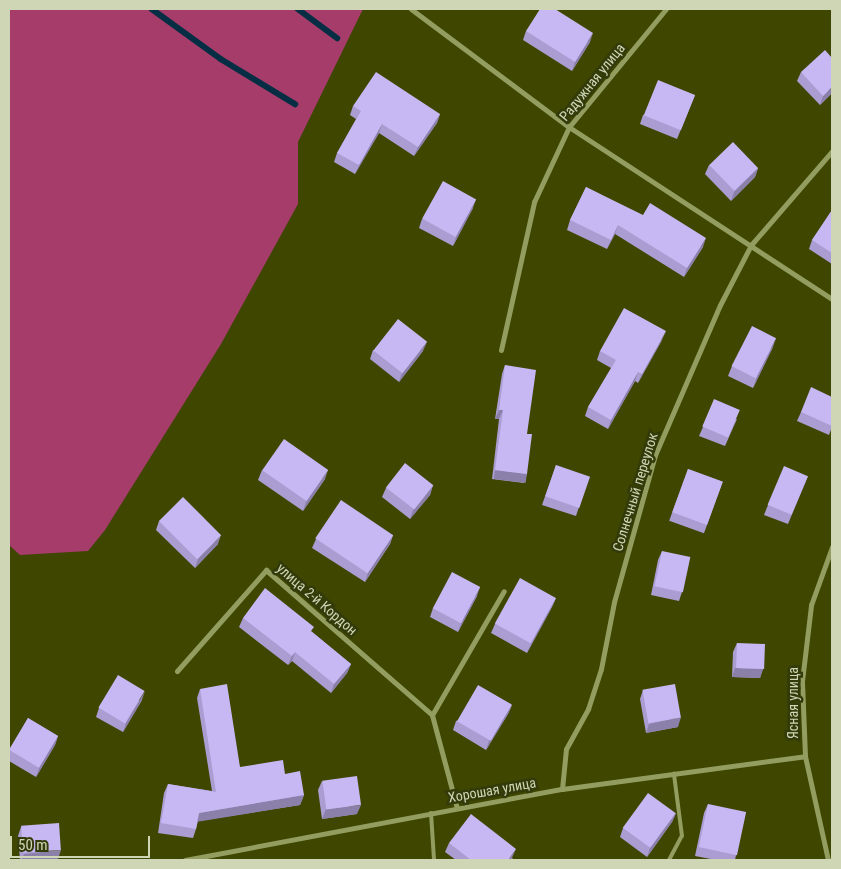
<!DOCTYPE html>
<meta charset="utf-8">
<style>
body{margin:0}
#map{position:relative;width:841px;height:869px;overflow:hidden;background:#3e4600;font-family:"Roboto Condensed",sans-serif}
div>[style]{position:absolute}
.forest>*{inset:0;background:#a53c69}
.stream>*{height:5.5px;margin:-2.75px;padding:0 2.75px;transform-origin:2.75px;border-radius:2.75px;background:#052e44}
.lane>*{height:4px;margin:-2px;padding:0 2px;transform-origin:2px;border-radius:2px;background:#929d5f}
.street>*{height:5px;margin:-2.5px;padding:0 2.5px;transform-origin:2.5px;border-radius:2.5px;background:#929d5f}
.wall>*{inset:0;background:#ab9dd1;transform-origin:0 0}
.shaded-wall>*{inset:0;background:#8b80aa;transform-origin:0 0}
.building>*{inset:0;background:#c7b7f3;transform-origin:0 0}
span{translate:-50% -50%;white-space:nowrap;text-align:center;line-height:1.15;-webkit-text-stroke:5px #343b0a;paint-order:stroke}
.street-label{font-size:14px;color:#cfd6b6}
.frame{position:absolute;inset:0;border:10px solid #cfd6b6;pointer-events:none}
.scale{position:absolute;left:10px;top:836px;width:140px;height:22px;box-sizing:border-box;border:2px solid #cfd6b6;border-top:0;padding-left:6px;font-size:15px;line-height:18px;white-space:nowrap;color:#cfd6b6;-webkit-text-stroke:4px #343b0a;paint-order:stroke}
</style>
<div id="map">
<div class="forest">
<div style="clip-path:polygon(9px 9px,363px 9px,298px 142px,298px 204px,221px 344px,105px 530px,88px 551px,20px 555px,9px 545px)"></div>
</div>
<div class="stream">
<div style="left:152px;top:9px;width:85px;rotate:35.9deg"></div>
<div style="left:221px;top:59px;width:87px;rotate:31.3deg"></div>
<div style="left:298px;top:9px;width:49px;rotate:36.6deg"></div>
</div>
<div class="lane">
<div style="left:431px;top:813px;width:47px;rotate:86.3deg"></div>
<div style="left:669px;top:860px;width:27px;rotate:-62deg"></div>
<div style="left:682px;top:836px;width:63px;rotate:-97.4deg"></div>
</div>
<div class="street">
<div style="left:411px;top:9px;width:197px;rotate:36.8deg"></div>
<div style="left:569px;top:127px;width:314px;rotate:33.2deg"></div>
<div style="left:501px;top:350px;width:152px;rotate:-77.4deg"></div>
<div style="left:534px;top:202px;width:83px;rotate:-65deg"></div>
<div style="left:569px;top:127px;width:153px;rotate:-50.6deg"></div>
<div style="left:177px;top:671px;width:135px;rotate:-48.6deg"></div>
<div style="left:266px;top:570px;width:220px;rotate:41.1deg"></div>
<div style="left:432px;top:715px;width:96px;rotate:75deg"></div>
<div style="left:432px;top:715px;width:143px;rotate:-59.9deg"></div>
<div style="left:562px;top:789px;width:40px;rotate:-84.3deg"></div>
<div style="left:566px;top:749px;width:46px;rotate:-61.2deg"></div>
<div style="left:588px;top:709px;width:42px;rotate:-72deg"></div>
<div style="left:601px;top:669px;width:68px;rotate:-79deg"></div>
<div style="left:614px;top:602px;width:153px;rotate:-74.4deg"></div>
<div style="left:655px;top:455px;width:163px;rotate:-66.6deg"></div>
<div style="left:720px;top:305px;width:68px;rotate:-62.7deg"></div>
<div style="left:751px;top:245px;width:124px;rotate:-49.2deg"></div>
<div style="left:185px;top:860px;width:384px;rotate:-10.7deg"></div>
<div style="left:562px;top:789px;width:245px;rotate:-7.7deg"></div>
<div style="left:828px;top:860px;width:107px;rotate:-102.5deg"></div>
<div style="left:805px;top:756px;width:75px;rotate:-92.3deg"></div>
<div style="left:802px;top:681px;width:77px;rotate:-83.2deg"></div>
<div style="left:811px;top:605px;width:62px;rotate:-70.1deg"></div>
</div>
<div class="wall">
<div style="clip-path:polygon(526px 31px,590px 42px,572px 71px,523px 40px)"></div>
<div style="clip-path:polygon(801px 72px,832px 93px,820px 105px,797px 81px)"></div>
<div style="clip-path:polygon(695px 95px,677px 139px,640px 124px,643px 115px)"></div>
<div style="clip-path:polygon(353px 106px,440px 114px,437px 123px,414px 156px,379px 133px,355px 174px,334px 162px,337px 153px,356px 119px,350px 115px)"></div>
<div style="clip-path:polygon(709px 165px,758px 168px,755px 177px,731px 201px,705px 174px)"></div>
<div style="clip-path:polygon(586px 187px,703px 247px,684px 277px,615px 234px,607px 249px,567px 230px,570px 220px)"></div>
<div style="clip-path:polygon(473px 208px,453px 246px,419px 228px,422px 219px)"></div>
<div style="clip-path:polygon(832px 210px,832px 264px,809px 249px,812px 240px)"></div>
<div style="clip-path:polygon(662px 340px,638px 383px,635px 381px,608px 429px,585px 416px,588px 407px,611px 368px,597px 360px,600px 351px)"></div>
<div style="clip-path:polygon(773px 347px,753px 388px,728px 376px,732px 366px)"></div>
<div style="clip-path:polygon(373px 350px,423px 351px,399px 382px,370px 359px)"></div>
<div style="clip-path:polygon(505px 365px,527px 434px,527px 474px,524px 483px,492px 479px,499px 419px,495px 419px,502px 374px)"></div>
<div style="clip-path:polygon(832px 397px,832px 427px,829px 435px,797px 421px,801px 412px)"></div>
<div style="clip-path:polygon(737px 419px,725px 446px,699px 436px,703px 427px)"></div>
<div style="clip-path:polygon(556px 465px,579px 507px,576px 516px,542px 505px)"></div>
<div style="left:688px;top:469px;width:37px;height:55px;rotate:20deg"></div>
<div style="clip-path:polygon(262px 470px,325px 479px,303px 511px,258px 480px)"></div>
<div style="clip-path:polygon(808px 476px,788px 524px,764px 515px,768px 505px)"></div>
<div style="clip-path:polygon(433px 485px,430px 495px,410px 519px,382px 497px,386px 488px)"></div>
<div style="clip-path:polygon(159px 521px,218px 544px,195px 568px,156px 530px)"></div>
<div style="clip-path:polygon(393px 535px,390px 544px,365px 582px,312px 548px,316px 539px)"></div>
<div style="clip-path:polygon(662px 551px,682px 592px,679px 601px,651px 595px,658px 560px)"></div>
<div style="clip-path:polygon(477px 596px,458px 632px,430px 617px,433px 608px)"></div>
<div style="clip-path:polygon(556px 598px,552px 607px,527px 653px,491px 633px,495px 624px)"></div>
<div style="clip-path:polygon(243px 618px,312px 632px,351px 664px,347px 673px,331px 693px,292px 661px,288px 665px,239px 627px)"></div>
<div style="clip-path:polygon(737px 643px,763px 669px,760px 678px,732px 677px,733px 652px)"></div>
<div style="clip-path:polygon(200px 689px,240px 767px,285px 774px,304px 795px,300px 805px,198px 821px,196px 829px,193px 838px,158px 833px,164px 793px,168px 784px,212px 791px,197px 698px)"></div>
<div style="clip-path:polygon(643px 690px,678px 727px,646px 733px,640px 699px)"></div>
<div style="clip-path:polygon(142px 700px,123px 732px,96px 717px,99px 708px)"></div>
<div style="clip-path:polygon(512px 705px,508px 714px,486px 750px,453px 730px,456px 721px)"></div>
<div style="clip-path:polygon(28px 718px,58px 736px,55px 745px,36px 777px,9px 761px,9px 751px)"></div>
<div style="clip-path:polygon(322px 781px,357px 814px,322px 819px,318px 790px)"></div>
<div style="clip-path:polygon(708px 804px,736px 855px,735px 860px,716px 860px,695px 856px,704px 813px)"></div>
<div style="clip-path:polygon(676px 813px,672px 822px,647px 857px,620px 837px,623px 828px)"></div>
<div style="clip-path:polygon(21px 827px,58px 859px,20px 860px,18px 836px)"></div>
<div style="clip-path:polygon(449px 843px,513px 858px,511px 860px,456px 860px,445px 852px)"></div>
</div>
<div class="shaded-wall">
<div style="clip-path:polygon(593px 33px,590px 42px,572px 71px,575px 62px)"></div>
<div style="clip-path:polygon(832px 87px,832px 93px,820px 105px,823px 96px)"></div>
<div style="clip-path:polygon(440px 114px,437px 123px,414px 156px,418px 147px)"></div>
<div style="clip-path:polygon(382px 124px,379px 133px,355px 174px,359px 165px)"></div>
<div style="clip-path:polygon(758px 168px,755px 177px,731px 201px,734px 192px)"></div>
<div style="clip-path:polygon(476px 199px,473px 208px,453px 246px,456px 237px)"></div>
<div style="clip-path:polygon(618px 225px,615px 234px,607px 249px,611px 240px)"></div>
<div style="clip-path:polygon(706px 238px,703px 247px,684px 277px,687px 268px)"></div>
<div style="clip-path:polygon(666px 331px,662px 340px,638px 383px,642px 374px)"></div>
<div style="clip-path:polygon(776px 338px,773px 347px,753px 388px,756px 379px)"></div>
<div style="clip-path:polygon(427px 342px,423px 351px,399px 382px,402px 373px)"></div>
<div style="clip-path:polygon(638px 372px,635px 381px,608px 429px,611px 420px)"></div>
<div style="clip-path:polygon(499px 410px,503px 410px,499px 419px,495px 419px)"></div>
<div style="clip-path:polygon(328px 470px,325px 479px,303px 511px,306px 502px)"></div>
<div style="left:495px;top:470px;width:32px;height:9px;rotate:7deg"></div>
<div style="clip-path:polygon(433px 485px,430px 495px,410px 519px,413px 510px)"></div>
<div style="clip-path:polygon(221px 535px,218px 544px,195px 568px,198px 559px)"></div>
<div style="clip-path:polygon(393px 535px,390px 544px,365px 582px,368px 573px)"></div>
<div style="clip-path:polygon(480px 587px,477px 596px,458px 632px,461px 623px)"></div>
<div style="clip-path:polygon(556px 598px,552px 607px,527px 653px,531px 644px)"></div>
<div style="clip-path:polygon(295px 652px,292px 661px,288px 665px,292px 656px)"></div>
<div style="clip-path:polygon(351px 664px,347px 673px,331px 693px,334px 684px)"></div>
<div style="clip-path:polygon(735px 668px,763px 669px,760px 678px,732px 677px)"></div>
<div style="clip-path:polygon(145px 691px,142px 700px,123px 732px,126px 723px)"></div>
<div style="clip-path:polygon(512px 705px,508px 714px,486px 750px,489px 741px)"></div>
<div style="clip-path:polygon(681px 717px,678px 727px,646px 733px,649px 724px)"></div>
<div style="clip-path:polygon(58px 736px,55px 745px,36px 777px,39px 768px)"></div>
<div style="clip-path:polygon(304px 795px,300px 805px,196px 822px,199px 813px)"></div>
<div style="clip-path:polygon(361px 805px,357px 814px,322px 819px,326px 809px)"></div>
<div style="clip-path:polygon(676px 813px,672px 822px,647px 857px,650px 848px)"></div>
<div style="clip-path:polygon(516px 849px,511px 860px,508px 860px)"></div>
<div style="clip-path:polygon(61px 850px,58px 859px,21px 860px,24px 854px)"></div>
</div>
<div class="building">
<div style="clip-path:polygon(540px 9px,555px 9px,593px 33px,575px 62px,526px 31px)"></div>
<div style="clip-path:polygon(825px 50px,832px 58px,832px 87px,823px 96px,801px 72px)"></div>
<div style="clip-path:polygon(376px 72px,440px 114px,418px 147px,382px 124px,359px 165px,337px 153px,361px 111px,353px 106px)"></div>
<div style="left:658px;top:80px;width:40px;height:38px;rotate:22deg"></div>
<div style="left:733px;top:142px;width:36px;height:33px;rotate:46deg"></div>
<div style="left:443px;top:181px;width:38px;height:43px;rotate:29deg"></div>
<div style="clip-path:polygon(586px 187px,643px 215px,650px 203px,706px 238px,687px 268px,618px 225px,611px 240px,570px 220px)"></div>
<div style="clip-path:polygon(832px 210px,832px 253px,812px 240px)"></div>
<div style="clip-path:polygon(624px 308px,666px 331px,642px 374px,638px 372px,611px 420px,588px 407px,616px 360px,600px 351px)"></div>
<div style="left:398px;top:319px;width:37px;height:40px;rotate:38deg"></div>
<div style="left:752px;top:326px;width:27px;height:45px;rotate:27deg"></div>
<div style="clip-path:polygon(505px 365px,536px 370px,527px 434px,532px 434px,527px 474px,495px 470px,503px 410px,499px 410px)"></div>
<div style="clip-path:polygon(811px 387px,832px 397px,832px 426px,801px 412px)"></div>
<div style="left:714px;top:399px;width:28px;height:30px;rotate:23deg"></div>
<div style="left:284px;top:439px;width:54px;height:38px;rotate:35deg"></div>
<div style="left:405px;top:463px;width:36px;height:31px;rotate:38deg"></div>
<div style="left:556px;top:465px;width:36px;height:33px;rotate:19deg"></div>
<div style="left:784px;top:466px;width:26px;height:42px;rotate:23deg"></div>
<div style="left:688px;top:469px;width:37px;height:46px;rotate:20deg"></div>
<div style="left:183px;top:497px;width:54px;height:34px;rotate:45deg"></div>
<div style="left:341px;top:500px;width:63px;height:46px;rotate:34deg"></div>
<div style="left:662px;top:551px;width:29px;height:36px;rotate:12deg"></div>
<div style="left:452px;top:572px;width:32px;height:41px;rotate:28deg"></div>
<div style="left:520px;top:578px;width:41px;height:52px;rotate:29deg"></div>
<div style="clip-path:polygon(265px 588px,314px 627px,311px 631px,351px 664px,334px 684px,295px 652px,292px 656px,243px 618px)"></div>
<div style="left:737px;top:643px;width:28px;height:25px;rotate:2deg"></div>
<div style="left:118px;top:675px;width:31px;height:38px;rotate:31deg"></div>
<div style="clip-path:polygon(227px 684px,240px 767px,283px 760px,285px 774px,300px 771px,304px 795px,199px 813px,196px 829px,161px 823px,168px 784px,216px 792px,200px 689px)"></div>
<div style="left:675px;top:684px;width:34px;height:33px;rotate:80deg"></div>
<div style="left:478px;top:685px;width:39px;height:42px;rotate:30deg"></div>
<div style="left:28px;top:718px;width:35px;height:37px;rotate:31deg"></div>
<div style="left:357px;top:776px;width:29px;height:35px;rotate:82deg"></div>
<div style="left:648px;top:793px;width:34px;height:43px;rotate:36deg"></div>
<div style="left:708px;top:804px;width:39px;height:44px;rotate:12deg"></div>
<div style="clip-path:polygon(471px 814px,516px 849px,508px 860px,471px 860px,449px 843px)"></div>
<div style="left:59px;top:823px;width:27px;height:38px;rotate:86deg"></div>
</div>
<div class="street-label">
<span style="left:592px;top:82px;rotate:-51deg">Радужная улица</span>
<span style="left:635px;top:492px;rotate:-73deg">Солнечный переулок</span>
<span style="left:317px;top:599px;rotate:41deg">улица 2-й Кордон</span>
<span style="left:793px;top:703px;rotate:-90deg">Ясная улица</span>
<span style="left:492px;top:790px;rotate:-10deg">Хорошая улица</span>
</div>
<div class="frame"></div>
<div class="scale">50 m</div>
</div>
